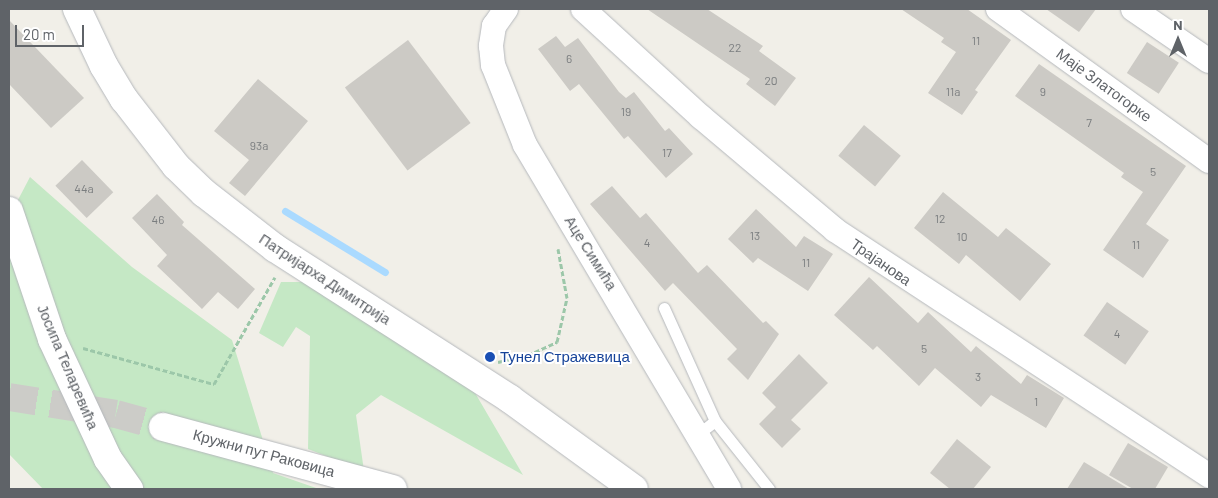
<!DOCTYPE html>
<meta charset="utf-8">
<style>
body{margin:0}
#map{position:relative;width:1218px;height:498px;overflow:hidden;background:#f1efe8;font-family:Barlow,sans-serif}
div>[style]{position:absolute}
.green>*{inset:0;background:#c5e8c5}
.stream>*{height:7px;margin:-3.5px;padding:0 3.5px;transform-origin:3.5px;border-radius:3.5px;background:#aadaff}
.building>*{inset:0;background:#cccac5;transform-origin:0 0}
.secondary-tunnel>*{height:28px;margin-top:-14px;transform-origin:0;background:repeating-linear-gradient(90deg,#ccccc8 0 28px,transparent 0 42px)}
.path>*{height:3px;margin-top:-1.5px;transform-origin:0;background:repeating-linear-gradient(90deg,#9cc7a9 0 5px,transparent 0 7.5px)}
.roads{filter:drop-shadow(0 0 1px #b5b8bc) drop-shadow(0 0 1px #b5b8bc)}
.lane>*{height:11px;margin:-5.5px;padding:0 5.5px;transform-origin:5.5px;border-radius:5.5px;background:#fff}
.street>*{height:24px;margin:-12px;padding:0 12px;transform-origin:12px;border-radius:12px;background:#fff}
.secondary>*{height:28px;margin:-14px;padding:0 14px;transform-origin:14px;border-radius:14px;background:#fff}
.dots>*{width:14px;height:14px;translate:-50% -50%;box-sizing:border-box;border:2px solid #fff;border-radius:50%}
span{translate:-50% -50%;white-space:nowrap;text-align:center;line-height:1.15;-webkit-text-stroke:4px #fff;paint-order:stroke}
.number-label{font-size:12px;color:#7a7d7f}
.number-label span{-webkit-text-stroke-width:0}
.street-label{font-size:15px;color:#5f6368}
.transit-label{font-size:15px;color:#164399}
.left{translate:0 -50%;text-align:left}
.frame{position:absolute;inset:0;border:10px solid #5f6368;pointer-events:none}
.north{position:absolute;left:1153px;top:15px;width:50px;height:50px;-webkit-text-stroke:4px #fff;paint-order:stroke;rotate:0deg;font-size:14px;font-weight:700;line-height:20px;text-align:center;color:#5f6368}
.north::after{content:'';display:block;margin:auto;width:18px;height:22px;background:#5f6368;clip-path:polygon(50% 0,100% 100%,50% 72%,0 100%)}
.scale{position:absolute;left:15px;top:25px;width:69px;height:22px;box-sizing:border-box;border:2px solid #5f6368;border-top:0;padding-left:6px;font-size:15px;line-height:18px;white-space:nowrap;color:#5f6368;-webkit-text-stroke:4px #fff;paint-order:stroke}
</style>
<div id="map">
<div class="green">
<div style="clip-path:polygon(30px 177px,132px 267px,232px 340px,273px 473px,319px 489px,43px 489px,9px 454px,9px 217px)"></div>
<div style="clip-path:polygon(281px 282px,303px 282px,471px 386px,523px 475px,381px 395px,356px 415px,364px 471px,308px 449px,310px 336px,296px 327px,283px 347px,259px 333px)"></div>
</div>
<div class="stream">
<div style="left:285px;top:211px;width:117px;rotate:31.4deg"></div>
</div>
<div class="building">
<div style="clip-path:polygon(647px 9px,707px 9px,763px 46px,759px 51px,796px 78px,775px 106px,746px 84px,750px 79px)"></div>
<div style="clip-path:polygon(901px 9px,967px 9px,1011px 40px,975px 90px,978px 92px,962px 115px,928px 93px,956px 52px,941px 42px,944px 38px)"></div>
<div style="clip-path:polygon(1046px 9px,1096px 9px,1079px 32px)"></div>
<div style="clip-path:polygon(9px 20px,84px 98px,51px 128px,9px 84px)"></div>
<div style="clip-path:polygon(556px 36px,565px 47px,578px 38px,619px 92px,626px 98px,634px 92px,665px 131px,669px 128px,693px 154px,666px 178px,628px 136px,624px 139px,579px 84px,570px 91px,538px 49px)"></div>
<div style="left:408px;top:40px;width:104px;height:79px;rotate:53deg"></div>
<div style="left:1147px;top:42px;width:38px;height:37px;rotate:33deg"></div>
<div style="clip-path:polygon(1039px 64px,1186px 166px,1146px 224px,1169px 240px,1143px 278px,1103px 250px,1143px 192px,1121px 177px,1124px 173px,1015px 96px)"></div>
<div style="clip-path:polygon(258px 79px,308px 121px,245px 196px,229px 183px,249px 160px,214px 131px)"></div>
<div style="left:864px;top:125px;width:48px;height:40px;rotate:40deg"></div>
<div style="left:82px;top:160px;width:45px;height:37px;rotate:46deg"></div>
<div style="clip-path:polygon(612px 186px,640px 218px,646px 213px,698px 273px,707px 265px,763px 323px,766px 321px,779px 334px,748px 380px,727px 359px,737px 349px,673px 283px,665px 291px,590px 204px)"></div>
<div style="clip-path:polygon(943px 192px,998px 237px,1006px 228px,1051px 264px,1020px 301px,966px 255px,959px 264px,914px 228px)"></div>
<div style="clip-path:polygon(157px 194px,184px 222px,182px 225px,255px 289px,238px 309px,218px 292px,202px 309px,157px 266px,167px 255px,132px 218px)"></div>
<div style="clip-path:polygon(756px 209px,796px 247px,804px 236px,833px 254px,808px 291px,758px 258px,753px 263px,728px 239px)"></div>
<div style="clip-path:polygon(869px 277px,918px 323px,928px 312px,971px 352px,976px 346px,1021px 384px,1027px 375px,1064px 398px,1046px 428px,991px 395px,981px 407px,935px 368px,919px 386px,877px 346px,873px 350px,834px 315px)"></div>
<div style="left:1107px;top:302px;width:51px;height:41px;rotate:35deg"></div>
<div style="clip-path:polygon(799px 354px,828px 383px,791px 420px,801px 429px,782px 448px,759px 424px,776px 407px,762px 393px)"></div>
<div style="clip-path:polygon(957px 439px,991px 467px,973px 489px,950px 489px,930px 473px)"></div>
<div style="clip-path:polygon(1128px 443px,1168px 467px,1155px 489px,1133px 489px,1109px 475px)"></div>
<div style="clip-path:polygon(1084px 462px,1129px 489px,1067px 489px)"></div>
</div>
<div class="secondary-tunnel">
<div style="left:9px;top:397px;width:108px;rotate:9deg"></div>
<div style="left:116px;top:414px;width:49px;rotate:15.5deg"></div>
</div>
<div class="path">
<div style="left:83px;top:348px;width:136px;rotate:15.4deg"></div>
<div style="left:214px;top:384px;width:123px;rotate:-60.3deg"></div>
<div style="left:498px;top:362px;width:31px;rotate:-13deg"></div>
<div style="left:528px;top:355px;width:32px;rotate:-24deg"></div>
<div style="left:557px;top:342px;width:45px;rotate:-77.2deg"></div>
<div style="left:567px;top:298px;width:50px;rotate:-100.4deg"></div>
</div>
<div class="roads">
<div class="lane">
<div style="left:664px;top:308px;width:124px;rotate:65.7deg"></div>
<div style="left:715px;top:421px;width:20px;rotate:143deg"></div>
<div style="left:715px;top:421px;width:87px;rotate:51.5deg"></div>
</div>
<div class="street">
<div style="left:506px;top:9px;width:21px;rotate:125deg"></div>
<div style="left:494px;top:26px;width:20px;rotate:99deg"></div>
<div style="left:491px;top:46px;width:19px;rotate:84deg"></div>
<div style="left:493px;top:65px;width:86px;rotate:68.2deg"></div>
<div style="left:525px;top:145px;width:400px;rotate:59.3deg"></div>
<div style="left:583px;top:9px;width:160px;rotate:42.5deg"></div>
<div style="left:701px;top:117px;width:175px;rotate:40.1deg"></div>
<div style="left:835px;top:230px;width:448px;rotate:33.3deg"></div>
<div style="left:998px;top:9px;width:260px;rotate:35.8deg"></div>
<div style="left:1133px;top:9px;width:92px;rotate:34.4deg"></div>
</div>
<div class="secondary">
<div style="left:77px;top:9px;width:63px;rotate:64.7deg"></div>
<div style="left:104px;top:66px;width:39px;rotate:59deg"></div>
<div style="left:124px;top:99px;width:85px;rotate:52.2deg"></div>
<div style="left:176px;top:166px;width:39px;rotate:44deg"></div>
<div style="left:204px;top:193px;width:90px;rotate:37.8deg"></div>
<div style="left:275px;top:248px;width:279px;rotate:32.7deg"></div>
<div style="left:510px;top:399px;width:153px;rotate:36deg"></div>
<div style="left:9px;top:211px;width:135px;rotate:71.4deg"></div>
<div style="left:52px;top:339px;width:132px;rotate:65deg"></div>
<div style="left:108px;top:459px;width:37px;rotate:55deg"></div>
<div style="left:163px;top:427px;width:238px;rotate:15.1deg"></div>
</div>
</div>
<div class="dots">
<div style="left:490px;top:357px;background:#1a4fb4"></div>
</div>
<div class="number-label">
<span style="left:976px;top:41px">11</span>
<span style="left:735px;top:48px">22</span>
<span style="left:569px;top:59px">6</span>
<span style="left:771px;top:81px">20</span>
<span style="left:953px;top:92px">11a</span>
<span style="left:1043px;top:92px">9</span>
<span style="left:626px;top:112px">19</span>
<span style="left:1089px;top:123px">7</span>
<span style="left:259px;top:146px">93a</span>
<span style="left:667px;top:153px">17</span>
<span style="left:1153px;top:172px">5</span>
<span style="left:84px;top:189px">44a</span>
<span style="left:940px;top:219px">12</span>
<span style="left:158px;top:220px">46</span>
<span style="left:755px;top:236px">13</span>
<span style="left:962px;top:237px">10</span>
<span style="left:647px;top:243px">4</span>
<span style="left:1136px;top:245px">11</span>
<span style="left:806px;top:263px">11</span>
<span style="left:1117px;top:334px">4</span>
<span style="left:924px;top:349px">5</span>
<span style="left:978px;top:377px">3</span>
<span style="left:1036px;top:402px">1</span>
</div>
<div class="street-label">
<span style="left:1104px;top:85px;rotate:36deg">Маје Златогорке</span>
<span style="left:591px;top:253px;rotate:58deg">Аце Симића</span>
<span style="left:881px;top:262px;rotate:35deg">Трајанова</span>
<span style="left:325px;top:279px;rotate:33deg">Патријарха Димитрија</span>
<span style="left:68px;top:367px;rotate:67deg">Јосипа Теларевића</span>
<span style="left:264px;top:453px;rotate:15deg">Кружни пут Раковица</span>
</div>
<div class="transit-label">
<span class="left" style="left:500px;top:357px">Тунел Стражевица</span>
</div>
<div class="frame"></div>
<div class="north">N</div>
<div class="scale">20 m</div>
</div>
